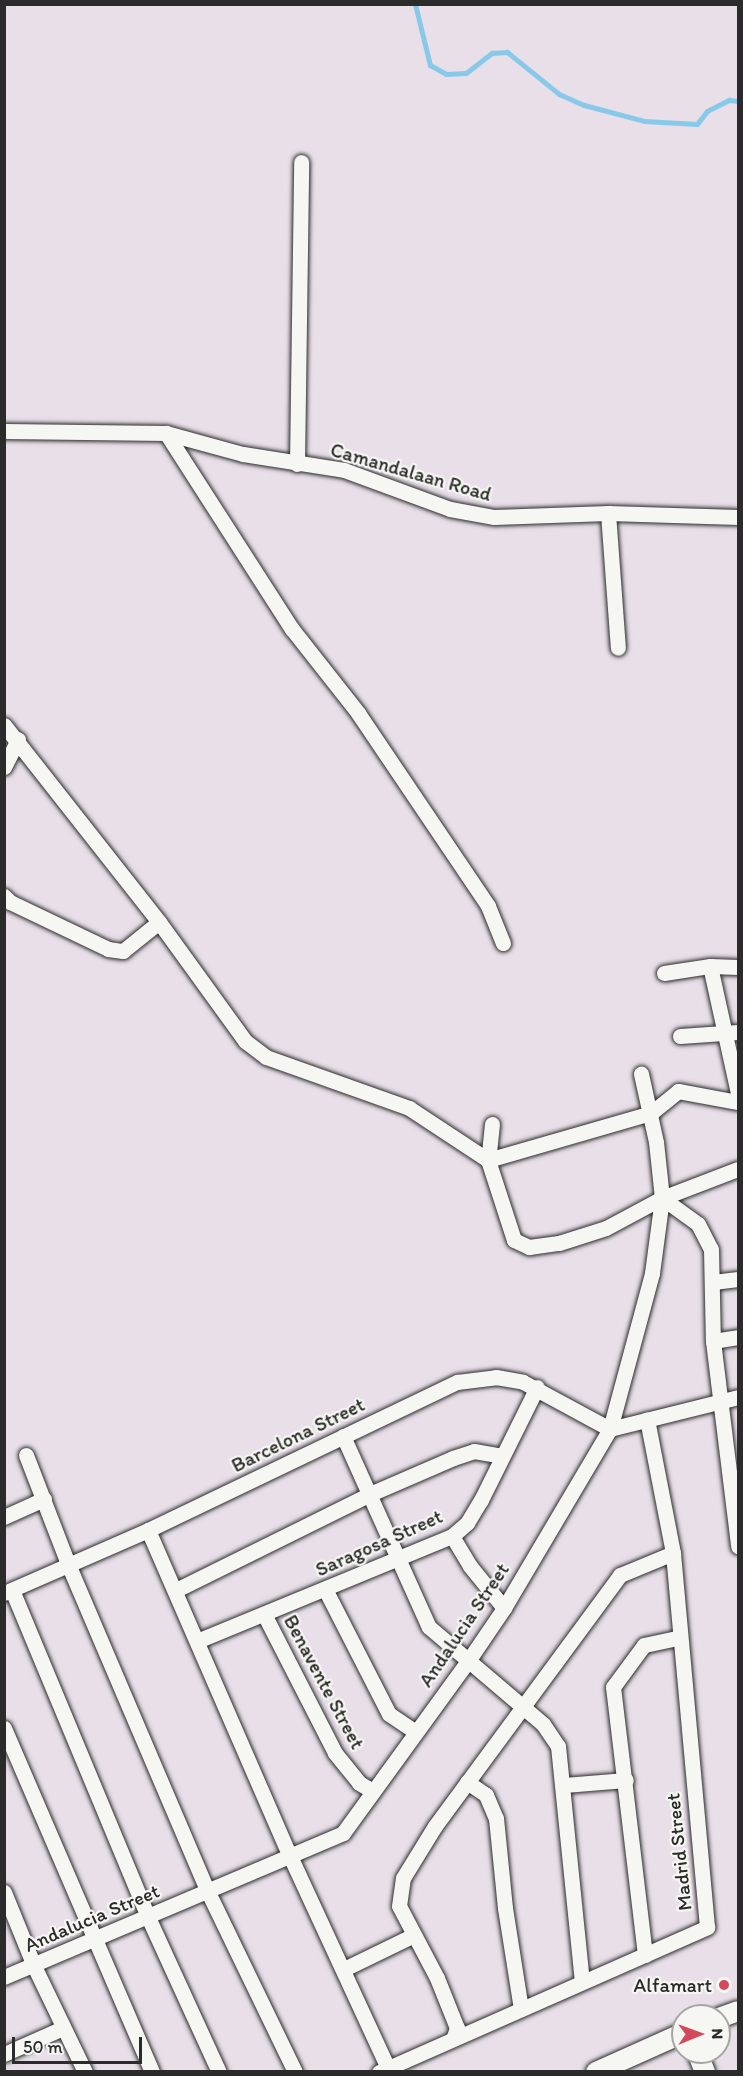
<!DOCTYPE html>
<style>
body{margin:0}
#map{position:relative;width:743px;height:2076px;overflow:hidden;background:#e8dfe9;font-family:Itim,sans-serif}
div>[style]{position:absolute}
.stream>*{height:5px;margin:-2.5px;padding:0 2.5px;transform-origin:2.5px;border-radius:2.5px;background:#88c9e9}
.roads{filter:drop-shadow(0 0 2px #2b2b2b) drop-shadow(0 0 2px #2b2b2b)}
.minor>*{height:15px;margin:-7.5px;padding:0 7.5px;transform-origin:7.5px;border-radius:7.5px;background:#f6f6f2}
.tertiary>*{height:20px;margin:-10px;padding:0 10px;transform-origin:10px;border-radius:10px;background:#f6f6f2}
.dots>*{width:16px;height:16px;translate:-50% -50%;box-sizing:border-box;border:3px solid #f6f6f2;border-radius:50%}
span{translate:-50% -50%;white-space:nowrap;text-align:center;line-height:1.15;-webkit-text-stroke:4.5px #f6f6f2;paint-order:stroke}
.street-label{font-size:20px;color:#2b2b2b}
.poi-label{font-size:20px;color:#2b2b2b}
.right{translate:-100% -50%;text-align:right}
.frame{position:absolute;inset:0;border:6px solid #2b2b2b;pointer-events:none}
.north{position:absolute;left:671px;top:2004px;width:60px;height:60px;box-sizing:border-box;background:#f6f6f2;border:2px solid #a5a5a2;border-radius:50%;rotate:89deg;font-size:16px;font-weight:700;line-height:24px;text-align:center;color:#2b2b2b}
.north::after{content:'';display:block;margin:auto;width:21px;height:27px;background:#d1495b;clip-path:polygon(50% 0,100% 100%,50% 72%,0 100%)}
.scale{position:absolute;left:12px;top:2037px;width:130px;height:27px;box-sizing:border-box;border:3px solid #2b2b2b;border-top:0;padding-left:8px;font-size:18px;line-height:21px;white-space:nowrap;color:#2b2b2b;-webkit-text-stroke:4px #f6f6f2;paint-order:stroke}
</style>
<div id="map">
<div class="stream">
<div style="left:415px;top:4px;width:63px;rotate:76.2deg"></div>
<div style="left:430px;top:65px;width:18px;rotate:29deg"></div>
<div style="left:446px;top:74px;width:20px;rotate:-3deg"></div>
<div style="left:466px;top:73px;width:33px;rotate:-38deg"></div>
<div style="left:492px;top:53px;width:15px;rotate:-4deg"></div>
<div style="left:507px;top:52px;width:67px;rotate:38.9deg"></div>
<div style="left:559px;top:94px;width:27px;rotate:24deg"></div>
<div style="left:584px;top:105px;width:62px;rotate:14.9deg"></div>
<div style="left:644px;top:121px;width:53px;rotate:3.2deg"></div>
<div style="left:697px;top:124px;width:16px;rotate:-52deg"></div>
<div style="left:707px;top:111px;width:25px;rotate:-27deg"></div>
<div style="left:729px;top:100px;width:9px;rotate:6deg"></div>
</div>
<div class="roads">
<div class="minor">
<div style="left:4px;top:431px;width:162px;rotate:0.7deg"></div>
<div style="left:166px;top:433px;width:80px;rotate:15.3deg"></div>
<div style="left:243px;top:454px;width:102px;rotate:9deg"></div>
<div style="left:344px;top:470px;width:113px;rotate:20.2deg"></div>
<div style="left:450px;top:509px;width:45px;rotate:10.3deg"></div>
<div style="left:494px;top:517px;width:114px;rotate:-2deg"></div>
<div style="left:608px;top:513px;width:130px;rotate:1.8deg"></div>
<div style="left:166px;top:433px;width:233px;rotate:57.3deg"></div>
<div style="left:292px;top:629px;width:107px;rotate:51.8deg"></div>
<div style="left:358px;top:713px;width:233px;rotate:56deg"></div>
<div style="left:488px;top:906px;width:40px;rotate:68deg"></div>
<div style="left:297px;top:464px;width:302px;rotate:-89.2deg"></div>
<div style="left:608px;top:513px;width:135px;rotate:85.8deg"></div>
<div style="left:4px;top:725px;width:251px;rotate:51.8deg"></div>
<div style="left:159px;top:922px;width:147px;rotate:54.1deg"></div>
<div style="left:245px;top:1041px;width:26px;rotate:37deg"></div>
<div style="left:266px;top:1057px;width:152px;rotate:19.6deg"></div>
<div style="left:409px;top:1108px;width:95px;rotate:33.4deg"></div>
<div style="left:488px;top:1160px;width:170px;rotate:-16.1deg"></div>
<div style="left:651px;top:1113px;width:35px;rotate:-39deg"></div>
<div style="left:678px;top:1091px;width:61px;rotate:10.4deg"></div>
<div style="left:4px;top:767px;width:31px;rotate:-63deg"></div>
<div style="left:4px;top:896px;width:8px;rotate:45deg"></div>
<div style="left:10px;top:902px;width:109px;rotate:25.6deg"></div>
<div style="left:108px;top:949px;width:15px;rotate:8deg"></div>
<div style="left:123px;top:951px;width:46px;rotate:-38.9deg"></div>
<div style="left:710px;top:966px;width:130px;rotate:77.6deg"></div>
<div style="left:664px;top:973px;width:47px;rotate:-8.7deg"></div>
<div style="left:710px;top:966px;width:28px;rotate:2deg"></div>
<div style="left:680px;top:1036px;width:58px;rotate:-3.9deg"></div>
<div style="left:492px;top:1124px;width:36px;rotate:96deg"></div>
<div style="left:488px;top:1160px;width:84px;rotate:72deg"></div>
<div style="left:514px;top:1240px;width:17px;rotate:25deg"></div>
<div style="left:529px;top:1247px;width:30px;rotate:-8deg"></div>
<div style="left:559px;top:1243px;width:49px;rotate:-17.7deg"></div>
<div style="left:606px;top:1228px;width:64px;rotate:-28.2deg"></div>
<div style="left:662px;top:1198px;width:44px;rotate:35.8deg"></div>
<div style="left:698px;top:1224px;width:28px;rotate:63deg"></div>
<div style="left:711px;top:1249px;width:92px;rotate:88.8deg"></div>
<div style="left:713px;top:1341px;width:207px;rotate:83deg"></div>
<div style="left:662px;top:1198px;width:81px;rotate:-20.9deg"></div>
<div style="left:713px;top:1282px;width:25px;rotate:-7deg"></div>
<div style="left:713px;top:1341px;width:25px;rotate:-9deg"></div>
<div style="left:343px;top:1436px;width:209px;rotate:65.8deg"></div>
<div style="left:429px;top:1627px;width:150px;rotate:40.4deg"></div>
<div style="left:543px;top:1724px;width:27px;rotate:56deg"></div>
<div style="left:558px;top:1746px;width:237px;rotate:84.2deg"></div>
<div style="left:26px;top:1455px;width:117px;rotate:68.9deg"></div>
<div style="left:68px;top:1564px;width:357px;rotate:66.9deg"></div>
<div style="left:208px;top:1892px;width:200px;rotate:64.2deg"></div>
<div style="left:4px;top:1517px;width:44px;rotate:-24.2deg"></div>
<div style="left:148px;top:1530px;width:356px;rotate:66.5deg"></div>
<div style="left:290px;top:1856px;width:238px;rotate:65.2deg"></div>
<div style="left:452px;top:1536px;width:35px;rotate:59deg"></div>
<div style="left:470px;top:1566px;width:54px;rotate:51deg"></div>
<div style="left:325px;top:1589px;width:140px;rotate:62.9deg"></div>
<div style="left:389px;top:1714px;width:32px;rotate:34deg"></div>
<div style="left:12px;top:1590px;width:354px;rotate:67.4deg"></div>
<div style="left:148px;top:1917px;width:170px;rotate:65.4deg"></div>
<div style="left:176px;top:1590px;width:216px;rotate:-26.3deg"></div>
<div style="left:370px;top:1494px;width:90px;rotate:-23.4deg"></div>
<div style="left:453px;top:1458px;width:22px;rotate:-18deg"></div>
<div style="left:474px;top:1451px;width:27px;rotate:10deg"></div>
<div style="left:4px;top:1593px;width:157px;rotate:-23.6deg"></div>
<div style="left:148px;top:1530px;width:343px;rotate:-25.6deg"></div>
<div style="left:457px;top:1382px;width:39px;rotate:-7deg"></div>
<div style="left:496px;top:1377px;width:27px;rotate:10deg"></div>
<div style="left:523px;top:1382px;width:99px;rotate:28.4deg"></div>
<div style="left:610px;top:1429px;width:132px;rotate:-14deg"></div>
<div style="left:265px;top:1616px;width:154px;rotate:62.9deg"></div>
<div style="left:335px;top:1753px;width:38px;rotate:51deg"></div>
<div style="left:359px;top:1783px;width:16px;rotate:30deg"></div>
<div style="left:197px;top:1641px;width:276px;rotate:-22.4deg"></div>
<div style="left:452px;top:1536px;width:20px;rotate:-41deg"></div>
<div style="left:467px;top:1523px;width:27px;rotate:-59deg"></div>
<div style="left:481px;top:1500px;width:126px;rotate:-63.6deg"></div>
<div style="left:4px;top:1728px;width:374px;rotate:66.7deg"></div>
<div style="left:467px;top:1782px;width:23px;rotate:34deg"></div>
<div style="left:486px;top:1795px;width:25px;rotate:67deg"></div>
<div style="left:496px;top:1818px;width:90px;rotate:84.3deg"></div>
<div style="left:505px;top:1908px;width:102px;rotate:81deg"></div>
<div style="left:564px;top:1785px;width:62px;rotate:-4.6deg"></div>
<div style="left:4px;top:1892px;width:80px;rotate:67.9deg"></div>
<div style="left:34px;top:1966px;width:118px;rotate:64.3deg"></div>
<div style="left:645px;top:1955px;width:270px;rotate:-96.8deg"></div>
<div style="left:613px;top:1687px;width:52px;rotate:-53.6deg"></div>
<div style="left:644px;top:1645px;width:35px;rotate:-12deg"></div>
<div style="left:344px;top:1969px;width:76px;rotate:-25.9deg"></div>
<div style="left:4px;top:1977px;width:368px;rotate:-23deg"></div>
<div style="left:343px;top:1833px;width:213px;rotate:-54deg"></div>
<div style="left:468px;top:1661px;width:64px;rotate:-55.8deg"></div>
<div style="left:504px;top:1608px;width:208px;rotate:-59.4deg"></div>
<div style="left:610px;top:1429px;width:162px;rotate:-74.9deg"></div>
<div style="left:652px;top:1273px;width:76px;rotate:-82.4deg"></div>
<div style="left:662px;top:1198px;width:56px;rotate:-96.1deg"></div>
<div style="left:656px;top:1142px;width:70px;rotate:-102.4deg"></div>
<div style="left:453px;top:2039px;width:12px;rotate:-70deg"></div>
<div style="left:457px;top:2028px;width:54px;rotate:-111.8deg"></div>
<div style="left:437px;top:1978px;width:81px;rotate:-117.8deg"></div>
<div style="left:399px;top:1906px;width:28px;rotate:-82deg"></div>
<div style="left:403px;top:1878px;width:61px;rotate:-58.4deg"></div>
<div style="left:435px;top:1826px;width:312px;rotate:-53.6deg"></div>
<div style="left:620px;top:1575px;width:57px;rotate:-22.5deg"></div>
<div style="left:4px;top:2054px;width:64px;rotate:-23.8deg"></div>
<div style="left:379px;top:2072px;width:359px;rotate:-23.8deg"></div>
<div style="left:707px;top:1927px;width:376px;rotate:-95.2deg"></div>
<div style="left:673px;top:1553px;width:136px;rotate:-101deg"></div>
</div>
<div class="tertiary">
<div style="left:719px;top:2018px;width:20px;rotate:-20deg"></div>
<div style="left:697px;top:2052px;width:22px;rotate:68deg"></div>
<div style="left:596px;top:2072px;width:95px;rotate:-24.1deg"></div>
</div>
</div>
<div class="dots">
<div style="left:724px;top:1985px;background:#d1495b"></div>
</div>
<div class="street-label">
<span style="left:411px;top:472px;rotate:16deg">Camandalaan Road</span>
<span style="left:298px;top:1435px;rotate:-26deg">Barcelona Street</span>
<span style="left:379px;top:1543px;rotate:-24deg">Saragosa Street</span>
<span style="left:464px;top:1625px;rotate:-56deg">Andalucia Street</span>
<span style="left:324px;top:1682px;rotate:62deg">Benavente Street</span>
<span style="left:679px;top:1852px;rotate:-96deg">Madrid Street</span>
<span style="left:92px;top:1918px;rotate:-23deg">Andalucia Street</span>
</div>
<div class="poi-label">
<span class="right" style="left:712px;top:1985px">Alfamart</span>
</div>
<div class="frame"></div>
<div class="north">N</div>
<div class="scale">50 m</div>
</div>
